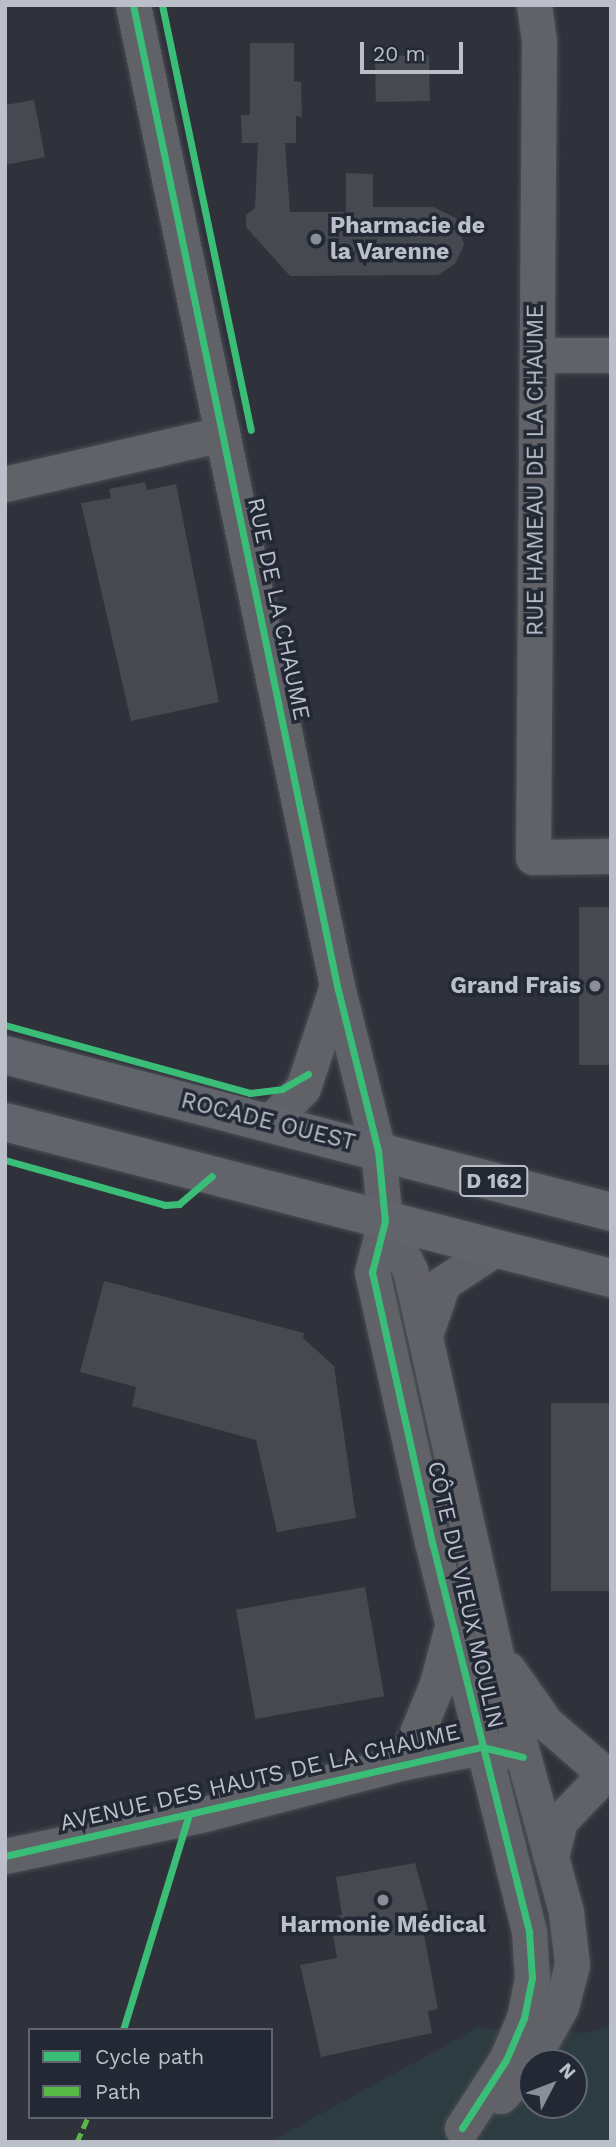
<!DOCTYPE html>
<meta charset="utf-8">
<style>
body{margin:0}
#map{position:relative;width:616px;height:2147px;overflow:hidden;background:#2f323b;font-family:"Work Sans",sans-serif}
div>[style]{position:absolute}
.green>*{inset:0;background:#2d3c41}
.building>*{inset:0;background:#464950;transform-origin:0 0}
.roads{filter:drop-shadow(0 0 2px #4b4d54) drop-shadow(0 0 2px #4b4d54)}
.street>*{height:35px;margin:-17.5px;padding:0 17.5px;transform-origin:17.5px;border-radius:17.5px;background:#606268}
.primary>*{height:38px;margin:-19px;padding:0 19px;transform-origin:19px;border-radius:19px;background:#61646b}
.quiet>*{height:5px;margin-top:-2.5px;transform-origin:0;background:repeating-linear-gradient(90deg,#58b947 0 10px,transparent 0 15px)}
.cycleway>*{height:7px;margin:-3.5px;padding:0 3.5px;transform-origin:3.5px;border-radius:3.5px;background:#3abd76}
.dots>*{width:19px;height:19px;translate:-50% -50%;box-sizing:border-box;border:4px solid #232835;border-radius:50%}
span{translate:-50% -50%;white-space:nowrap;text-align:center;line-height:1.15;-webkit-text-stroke:7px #232835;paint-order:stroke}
.shield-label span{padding:2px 5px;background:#232835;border:2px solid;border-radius:5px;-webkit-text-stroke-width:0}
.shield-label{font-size:21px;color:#bbbfca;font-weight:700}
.poi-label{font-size:23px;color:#bbbfca;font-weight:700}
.left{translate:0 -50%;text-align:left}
.right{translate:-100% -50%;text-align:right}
.street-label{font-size:23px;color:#bbbfca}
.frame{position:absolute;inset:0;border:7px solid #bbbfca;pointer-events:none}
.legend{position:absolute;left:28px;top:2028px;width:245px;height:91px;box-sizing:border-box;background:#232835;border:2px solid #606471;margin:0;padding:9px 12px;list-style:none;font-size:21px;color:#bbbfca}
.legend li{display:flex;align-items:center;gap:14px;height:35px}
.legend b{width:35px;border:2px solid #606471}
.north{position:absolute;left:518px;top:2049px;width:70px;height:70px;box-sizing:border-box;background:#232835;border:2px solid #606471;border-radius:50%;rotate:48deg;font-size:19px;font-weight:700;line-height:28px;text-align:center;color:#bbbfca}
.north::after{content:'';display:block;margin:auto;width:24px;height:32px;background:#8a8e98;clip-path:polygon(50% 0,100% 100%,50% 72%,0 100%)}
.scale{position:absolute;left:360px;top:42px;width:103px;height:32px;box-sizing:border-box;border:4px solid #bbbfca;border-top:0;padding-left:9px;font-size:21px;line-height:24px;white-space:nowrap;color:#bbbfca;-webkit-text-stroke:5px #232835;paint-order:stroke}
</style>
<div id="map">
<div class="green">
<div style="clip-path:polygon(evenodd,611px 2025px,611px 2142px,270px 2142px,477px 2028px,587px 2033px,611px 2025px,532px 2063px,574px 2063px,574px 2105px,532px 2105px,532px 2063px)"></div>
</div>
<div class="building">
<div style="clip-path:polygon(250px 43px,294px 43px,294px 81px,301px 82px,302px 117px,296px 116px,296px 143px,285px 143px,290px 212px,346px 212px,346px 173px,373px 174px,373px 207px,433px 207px,456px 218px,464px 245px,455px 264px,438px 275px,290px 276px,246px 227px,246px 215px,255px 208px,258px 143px,242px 143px,241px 115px,250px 115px)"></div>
<div style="left:429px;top:55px;width:46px;height:54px;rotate:89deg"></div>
<div style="clip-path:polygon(34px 100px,45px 157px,5px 165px,5px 105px)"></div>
<div style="clip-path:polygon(145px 482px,147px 490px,176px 484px,219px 702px,131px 721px,81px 503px,111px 498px,109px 489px)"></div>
<div style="left:579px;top:907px;width:32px;height:158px"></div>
<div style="clip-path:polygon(104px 1281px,304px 1333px,303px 1338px,334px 1366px,356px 1518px,277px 1532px,256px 1440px,132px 1406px,136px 1387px,80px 1372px)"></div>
<div style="left:551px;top:1403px;width:60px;height:188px"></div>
<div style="left:365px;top:1587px;width:111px;height:131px;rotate:80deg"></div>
<div style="clip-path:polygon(415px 1863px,430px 1917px,421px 1919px,438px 2009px,428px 2011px,432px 2033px,321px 2057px,300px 1965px,337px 1958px,330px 1918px,342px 1915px,336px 1877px)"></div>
</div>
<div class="roads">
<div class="street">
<div style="left:133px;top:5px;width:1002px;rotate:78.25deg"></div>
<div style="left:337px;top:986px;width:169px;rotate:76deg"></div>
<div style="left:378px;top:1150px;width:71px;rotate:84.4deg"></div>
<div style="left:385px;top:1221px;width:53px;rotate:104.3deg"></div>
<div style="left:372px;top:1272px;width:277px;rotate:77.5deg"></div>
<div style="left:432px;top:1542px;width:402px;rotate:76deg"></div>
<div style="left:529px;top:1932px;width:46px;rotate:86.3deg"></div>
<div style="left:532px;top:1978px;width:41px;rotate:101.3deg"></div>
<div style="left:524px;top:2018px;width:46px;rotate:113.2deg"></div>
<div style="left:506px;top:2060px;width:81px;rotate:122.9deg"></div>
<div style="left:534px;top:5px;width:36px;rotate:82deg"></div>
<div style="left:539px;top:41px;width:816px;rotate:90.42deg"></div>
<div style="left:533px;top:857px;width:78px;rotate:-0.7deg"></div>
<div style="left:537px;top:355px;width:74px"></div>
<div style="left:5px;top:484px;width:223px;rotate:-13deg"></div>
<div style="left:270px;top:1122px;width:47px;rotate:-45.9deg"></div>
<div style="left:303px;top:1088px;width:108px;rotate:-71.6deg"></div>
<div style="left:385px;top:1221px;width:55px;rotate:63deg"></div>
<div style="left:410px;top:1270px;width:412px;rotate:77.4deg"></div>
<div style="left:500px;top:1672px;width:249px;rotate:74.6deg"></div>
<div style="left:566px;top:1912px;width:53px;rotate:83.5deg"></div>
<div style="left:572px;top:1965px;width:43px;rotate:104.7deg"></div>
<div style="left:561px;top:2007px;width:71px;rotate:119.4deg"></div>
<div style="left:526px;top:2069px;width:37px;rotate:133deg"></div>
<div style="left:425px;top:1335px;width:55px;rotate:-70.9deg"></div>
<div style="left:443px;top:1283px;width:64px;rotate:-33.4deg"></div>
<div style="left:508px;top:1669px;width:66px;rotate:54.9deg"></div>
<div style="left:546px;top:1723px;width:78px;rotate:40.8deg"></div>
<div style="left:605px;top:1774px;width:65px;rotate:133.8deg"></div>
<div style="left:560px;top:1821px;width:38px;rotate:104deg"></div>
<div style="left:405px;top:1762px;width:84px;rotate:-67.7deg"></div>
<div style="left:437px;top:1684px;width:56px;rotate:-75.5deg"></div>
<div style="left:5px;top:1856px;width:203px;rotate:-11.9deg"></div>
<div style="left:204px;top:1814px;width:208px;rotate:-14.5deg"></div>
<div style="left:405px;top:1762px;width:78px;rotate:-11deg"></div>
<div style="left:482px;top:1747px;width:22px;rotate:13deg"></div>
</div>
<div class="primary">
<div style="left:5px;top:1055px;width:626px;rotate:14.52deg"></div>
<div style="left:5px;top:1122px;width:626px;rotate:14.44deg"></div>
</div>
</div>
<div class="quiet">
<div style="left:77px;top:2142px;width:27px;rotate:-66deg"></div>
</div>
<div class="cycleway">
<div style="left:133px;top:5px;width:1002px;rotate:78.25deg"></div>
<div style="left:337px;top:986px;width:169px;rotate:76deg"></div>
<div style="left:378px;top:1150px;width:71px;rotate:84.4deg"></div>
<div style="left:385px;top:1221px;width:53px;rotate:104.3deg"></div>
<div style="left:372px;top:1272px;width:277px;rotate:77.5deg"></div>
<div style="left:432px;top:1542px;width:402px;rotate:76deg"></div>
<div style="left:529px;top:1932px;width:46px;rotate:86.3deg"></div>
<div style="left:532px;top:1978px;width:41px;rotate:101.3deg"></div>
<div style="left:524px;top:2018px;width:46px;rotate:113.2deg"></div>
<div style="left:506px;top:2060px;width:81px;rotate:122.9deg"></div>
<div style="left:162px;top:5px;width:434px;rotate:78.2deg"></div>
<div style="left:5px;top:1025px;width:254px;rotate:15.5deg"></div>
<div style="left:250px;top:1093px;width:32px;rotate:-7deg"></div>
<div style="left:282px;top:1089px;width:30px;rotate:-30deg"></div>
<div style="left:5px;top:1160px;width:166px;rotate:15.7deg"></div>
<div style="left:165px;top:1205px;width:14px;rotate:-4deg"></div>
<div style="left:179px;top:1204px;width:43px;rotate:-40.3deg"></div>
<div style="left:5px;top:1856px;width:489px;rotate:-12.9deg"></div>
<div style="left:482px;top:1747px;width:42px;rotate:13.7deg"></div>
<div style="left:123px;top:2030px;width:222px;rotate:-73deg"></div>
</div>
<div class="dots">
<div style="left:316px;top:239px;background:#8a8e98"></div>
<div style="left:595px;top:986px;background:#8a8e98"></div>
<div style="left:383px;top:1900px;background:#8a8e98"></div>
</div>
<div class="shield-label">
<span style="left:494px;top:1181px">D 162</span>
</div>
<div class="poi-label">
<span class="left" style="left:330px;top:239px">Pharmacie de<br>la Varenne</span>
<span class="right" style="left:581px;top:986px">Grand Frais</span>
<span style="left:383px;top:1925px">Harmonie Médical</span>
</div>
<div class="street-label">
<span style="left:536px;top:470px;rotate:-90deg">RUE HAMEAU DE LA CHAUME</span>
<span style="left:278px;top:609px;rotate:78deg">RUE DE LA CHAUME</span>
<span style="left:268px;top:1122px;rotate:14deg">ROCADE OUEST</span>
<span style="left:465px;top:1595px;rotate:77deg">CÔTE DU VIEUX MOULIN</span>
<span style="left:260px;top:1778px;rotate:-13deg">AVENUE DES HAUTS DE LA CHAUME</span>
</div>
<div class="frame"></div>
<ul class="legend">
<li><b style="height:9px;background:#3abd76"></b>Cycle path</li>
<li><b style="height:9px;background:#58b947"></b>Path</li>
</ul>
<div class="north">N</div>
<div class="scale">20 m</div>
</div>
